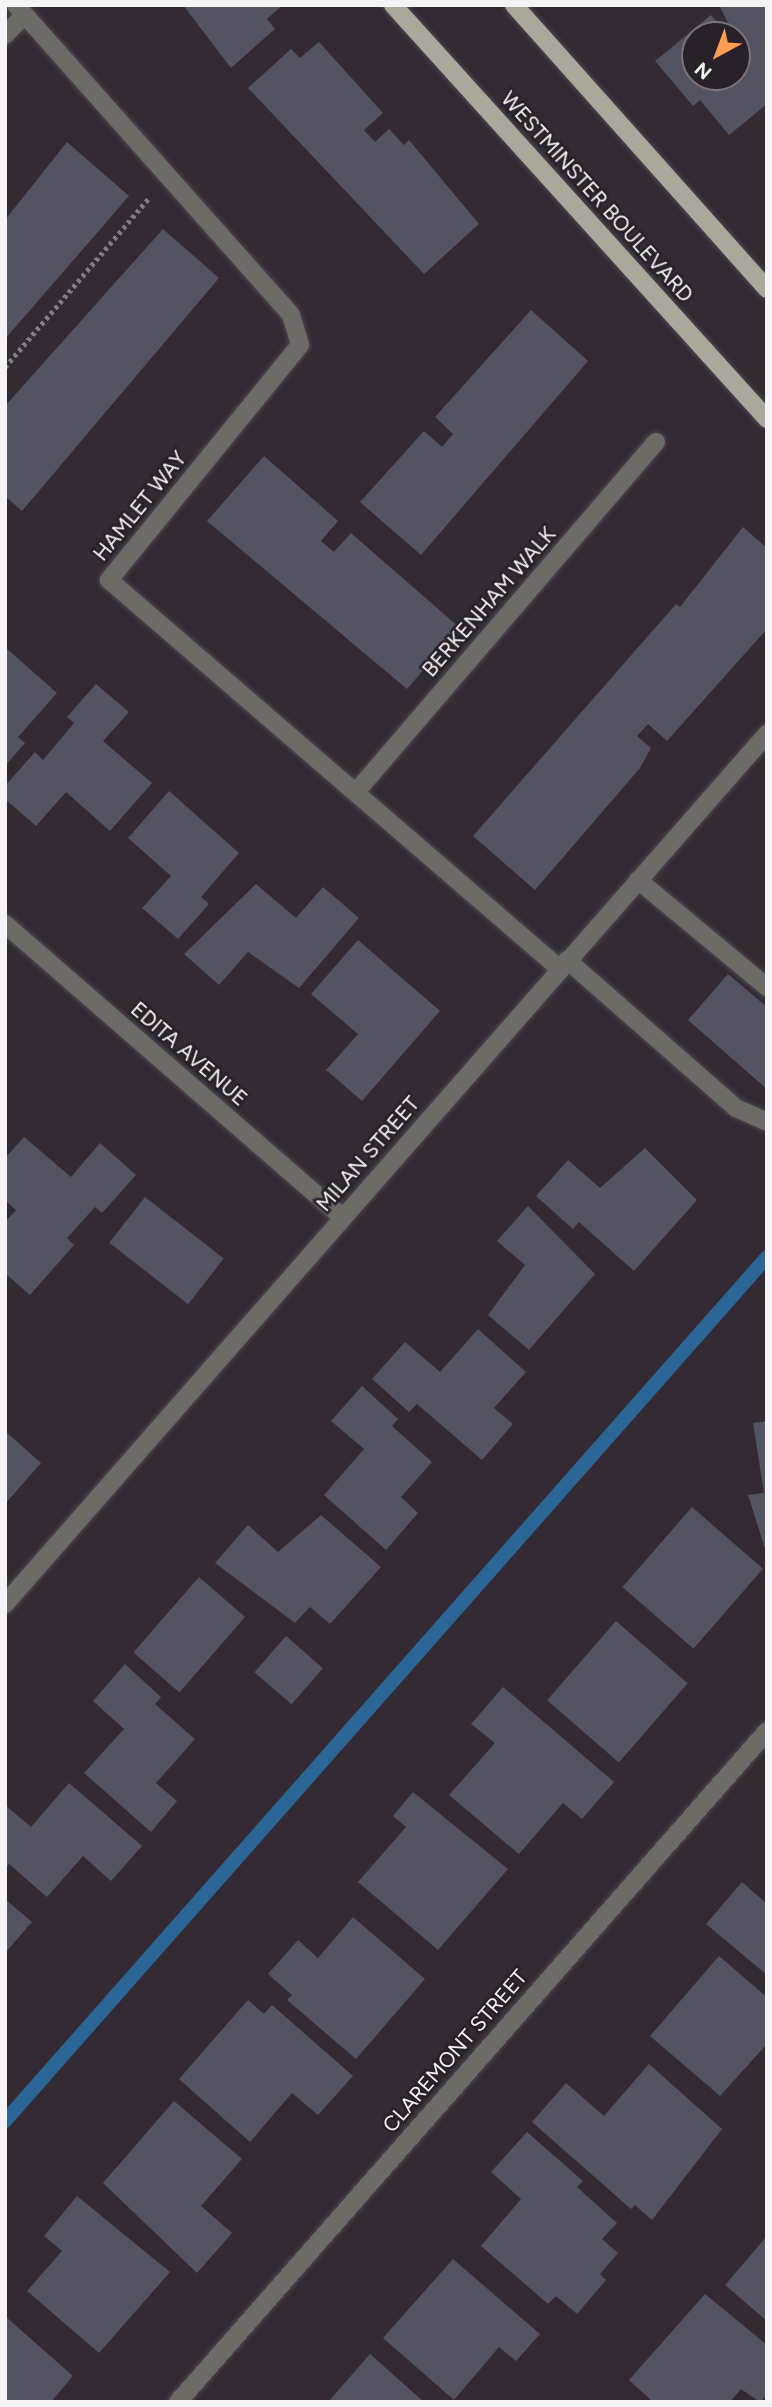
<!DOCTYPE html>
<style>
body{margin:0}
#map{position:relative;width:772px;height:2407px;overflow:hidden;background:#332a34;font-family:Figtree,sans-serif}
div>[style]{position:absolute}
.stream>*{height:14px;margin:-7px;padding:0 7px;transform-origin:7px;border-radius:7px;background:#2b6696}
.building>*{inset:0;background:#545361;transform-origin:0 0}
.path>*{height:4.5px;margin-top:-2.25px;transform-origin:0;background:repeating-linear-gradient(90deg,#847c85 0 3.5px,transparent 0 7px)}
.roads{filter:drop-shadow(0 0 2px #4e464f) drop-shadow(0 0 2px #4e464f)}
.minor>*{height:18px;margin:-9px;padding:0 9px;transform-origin:9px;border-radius:9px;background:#6c6b65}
.major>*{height:18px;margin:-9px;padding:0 9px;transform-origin:9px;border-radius:9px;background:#aaa89b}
span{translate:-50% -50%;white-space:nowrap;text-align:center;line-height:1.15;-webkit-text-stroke:5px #29212a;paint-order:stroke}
.street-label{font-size:21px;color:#f7f1f8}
.frame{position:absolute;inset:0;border:7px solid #f7f1f8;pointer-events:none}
.north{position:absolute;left:681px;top:21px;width:70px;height:70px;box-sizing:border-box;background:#29212a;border:2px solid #7b747c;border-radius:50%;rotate:221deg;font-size:19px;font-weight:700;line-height:28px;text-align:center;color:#f7f1f8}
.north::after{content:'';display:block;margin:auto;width:24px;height:32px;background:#fb9e52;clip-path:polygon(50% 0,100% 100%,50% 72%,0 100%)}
</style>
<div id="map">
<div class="stream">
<div style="left:5px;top:2121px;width:1152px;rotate:-48.59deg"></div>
</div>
<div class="building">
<div style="clip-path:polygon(183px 5px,283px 5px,267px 19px,275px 29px,231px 68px)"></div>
<div style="clip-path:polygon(evenodd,719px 5px,767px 5px,767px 104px,729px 135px,700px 100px,693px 106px,655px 61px,711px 15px,722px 28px,728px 23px,719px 5px,695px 35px,737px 35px,737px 77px,695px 77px,695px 35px)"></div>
<div style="clip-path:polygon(319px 42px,383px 113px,364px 130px,375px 142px,389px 129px,404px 145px,409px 140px,479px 224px,424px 274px,248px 88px,291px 49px,300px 58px)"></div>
<div style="clip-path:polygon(67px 142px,129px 196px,5px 339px,5px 220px)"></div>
<div style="clip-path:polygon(163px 229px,219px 278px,22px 511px,5px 496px,5px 406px)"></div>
<div style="clip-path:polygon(531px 310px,588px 361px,421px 555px,360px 502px,424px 431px,442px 447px,453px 434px,435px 417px)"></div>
<div style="clip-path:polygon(264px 456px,338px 521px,321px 541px,334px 552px,351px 533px,460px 628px,407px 689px,207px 521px)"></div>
<div style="clip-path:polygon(743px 527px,767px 548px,767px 629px,667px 741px,648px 724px,637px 736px,651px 748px,640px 768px,535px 890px,473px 836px,676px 604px,680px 607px)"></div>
<div style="clip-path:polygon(5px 647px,57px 693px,18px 737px,25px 743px,5px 766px)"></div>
<div style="clip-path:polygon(96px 684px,129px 712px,103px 741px,152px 783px,110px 831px,66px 792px,36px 826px,5px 799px,5px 786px,35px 752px,43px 760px,74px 723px,67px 717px)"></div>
<div style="clip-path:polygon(169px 791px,239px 853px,201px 897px,209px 904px,178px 939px,142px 908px,171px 876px,128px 838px)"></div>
<div style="clip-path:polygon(256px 884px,296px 918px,323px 887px,359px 918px,299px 988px,248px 952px,219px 985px,184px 954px)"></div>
<div style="clip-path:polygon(358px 940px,440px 1011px,362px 1101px,326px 1070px,358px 1034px,311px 994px)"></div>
<div style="clip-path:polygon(728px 974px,767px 1007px,767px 1089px,688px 1020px)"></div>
<div style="clip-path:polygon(24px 1137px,71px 1177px,100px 1143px,136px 1175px,102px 1213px,95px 1207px,67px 1238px,74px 1245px,30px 1295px,5px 1273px,5px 1222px,16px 1210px,5px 1200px,5px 1158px)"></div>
<div style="clip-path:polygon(645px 1148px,697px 1200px,634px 1271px,579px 1222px,573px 1229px,536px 1196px,568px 1160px,600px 1188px)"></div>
<div style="left:145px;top:1197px;width:100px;height:58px;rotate:38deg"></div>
<div style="clip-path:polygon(528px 1206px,595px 1274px,529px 1350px,488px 1315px,525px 1265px,497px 1241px)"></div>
<div style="clip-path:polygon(478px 1329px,526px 1372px,494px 1408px,513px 1424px,482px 1460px,417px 1404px,409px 1412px,372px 1379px,405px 1342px,440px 1372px)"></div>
<div style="clip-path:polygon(362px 1386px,398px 1419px,392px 1426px,432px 1462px,401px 1497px,418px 1513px,386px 1550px,324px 1495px,364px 1449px,331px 1421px)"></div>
<div style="clip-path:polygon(767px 1421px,767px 1555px,748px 1495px,764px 1493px,753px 1423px)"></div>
<div style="clip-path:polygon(5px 1431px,41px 1463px,5px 1504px)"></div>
<div style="left:692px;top:1507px;width:94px;height:106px;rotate:41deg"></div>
<div style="clip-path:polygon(321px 1515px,381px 1567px,330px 1624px,310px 1607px,295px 1623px,215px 1563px,248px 1525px,278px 1552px)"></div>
<div style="left:199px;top:1577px;width:61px;height:100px;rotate:41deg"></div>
<div style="left:616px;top:1621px;width:95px;height:105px;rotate:41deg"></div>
<div style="left:286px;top:1636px;width:49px;height:48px;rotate:41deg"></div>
<div style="clip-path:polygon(125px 1664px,161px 1697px,155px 1704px,195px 1739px,156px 1783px,177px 1801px,151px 1832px,84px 1773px,124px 1729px,93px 1701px)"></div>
<div style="clip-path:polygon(503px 1687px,614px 1782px,582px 1819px,563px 1803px,519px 1854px,449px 1795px,495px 1743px,471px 1724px)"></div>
<div style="clip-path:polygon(69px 1783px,142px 1846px,111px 1881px,83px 1856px,47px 1897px,9px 1864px,5px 1868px,5px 1805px,31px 1827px)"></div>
<div style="clip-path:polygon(413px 1792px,508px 1869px,438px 1950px,358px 1882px,406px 1827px,393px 1816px)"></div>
<div style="clip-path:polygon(742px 1882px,767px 1904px,767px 1975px,706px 1924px)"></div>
<div style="clip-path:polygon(5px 1899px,32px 1922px,5px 1953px)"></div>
<div style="clip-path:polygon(353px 1917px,425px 1979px,356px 2059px,287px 2000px,292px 1995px,268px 1974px,298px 1940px,318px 1958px)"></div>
<div style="clip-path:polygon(719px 1956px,767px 1997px,767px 2044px,720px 2096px,650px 2036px)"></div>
<div style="clip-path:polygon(248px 2000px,264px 2014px,272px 2005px,353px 2076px,318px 2115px,292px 2093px,250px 2142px,179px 2079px)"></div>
<div style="clip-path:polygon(649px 2064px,722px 2129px,652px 2220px,635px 2205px,631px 2209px,532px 2122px,566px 2083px,604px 2116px)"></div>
<div style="clip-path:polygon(174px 2101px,242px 2159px,201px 2206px,232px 2233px,197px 2273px,103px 2183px)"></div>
<div style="clip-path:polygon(527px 2132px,583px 2181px,577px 2187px,617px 2223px,602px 2239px,618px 2253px,600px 2274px,606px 2280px,577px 2314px,556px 2296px,548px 2304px,481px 2246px,521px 2199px,491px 2172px)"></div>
<div style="clip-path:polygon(77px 2196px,170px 2272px,99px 2353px,27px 2291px,62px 2251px,44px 2236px)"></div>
<div style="clip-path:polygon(767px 2236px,767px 2321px,725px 2285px)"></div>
<div style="clip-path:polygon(453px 2259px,540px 2334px,516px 2361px,499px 2347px,454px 2400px,383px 2338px)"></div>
<div style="clip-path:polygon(705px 2294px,767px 2345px,767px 2395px,760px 2402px,741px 2389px,730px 2402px,653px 2402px,629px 2380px)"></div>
<div style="clip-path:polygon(5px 2316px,73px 2376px,51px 2402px,5px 2402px)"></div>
<div style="clip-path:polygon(370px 2354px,424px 2402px,328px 2402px)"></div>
</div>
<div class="path">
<div style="left:5px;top:367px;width:221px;rotate:-49.6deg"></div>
</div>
<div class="roads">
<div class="minor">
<div style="left:16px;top:5px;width:414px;rotate:48.4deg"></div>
<div style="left:291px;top:315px;width:31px;rotate:73deg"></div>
<div style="left:300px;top:345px;width:303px;rotate:129.1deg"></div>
<div style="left:109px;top:580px;width:596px;rotate:40.78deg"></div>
<div style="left:5px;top:35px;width:28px;rotate:-46deg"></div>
<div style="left:356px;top:792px;width:461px;rotate:-49.4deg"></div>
<div style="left:638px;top:880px;width:168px;rotate:39.7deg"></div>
<div style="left:5px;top:924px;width:448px;rotate:41deg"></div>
<div style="left:567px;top:960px;width:225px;rotate:41.2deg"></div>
<div style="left:736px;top:1108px;width:34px;rotate:24deg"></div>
<div style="left:5px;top:1604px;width:1157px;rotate:-48.79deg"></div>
<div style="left:178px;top:2402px;width:893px;rotate:-48.72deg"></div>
</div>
<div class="major">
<div style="left:393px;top:5px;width:558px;rotate:47.91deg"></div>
<div style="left:514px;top:5px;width:380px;rotate:48.3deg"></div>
</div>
</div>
<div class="street-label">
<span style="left:597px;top:197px;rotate:48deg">WESTMINSTER BOULEVARD</span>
<span style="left:140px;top:506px;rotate:-51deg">HAMLET WAY</span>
<span style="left:489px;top:602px;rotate:-49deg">BERKENHAM WALK</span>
<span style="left:189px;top:1054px;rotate:41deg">EDITA AVENUE</span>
<span style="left:368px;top:1154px;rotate:-49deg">MILAN STREET</span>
<span style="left:455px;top:2051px;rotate:-49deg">CLAREMONT STREET</span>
</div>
<div class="frame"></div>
<div class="north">N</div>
</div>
